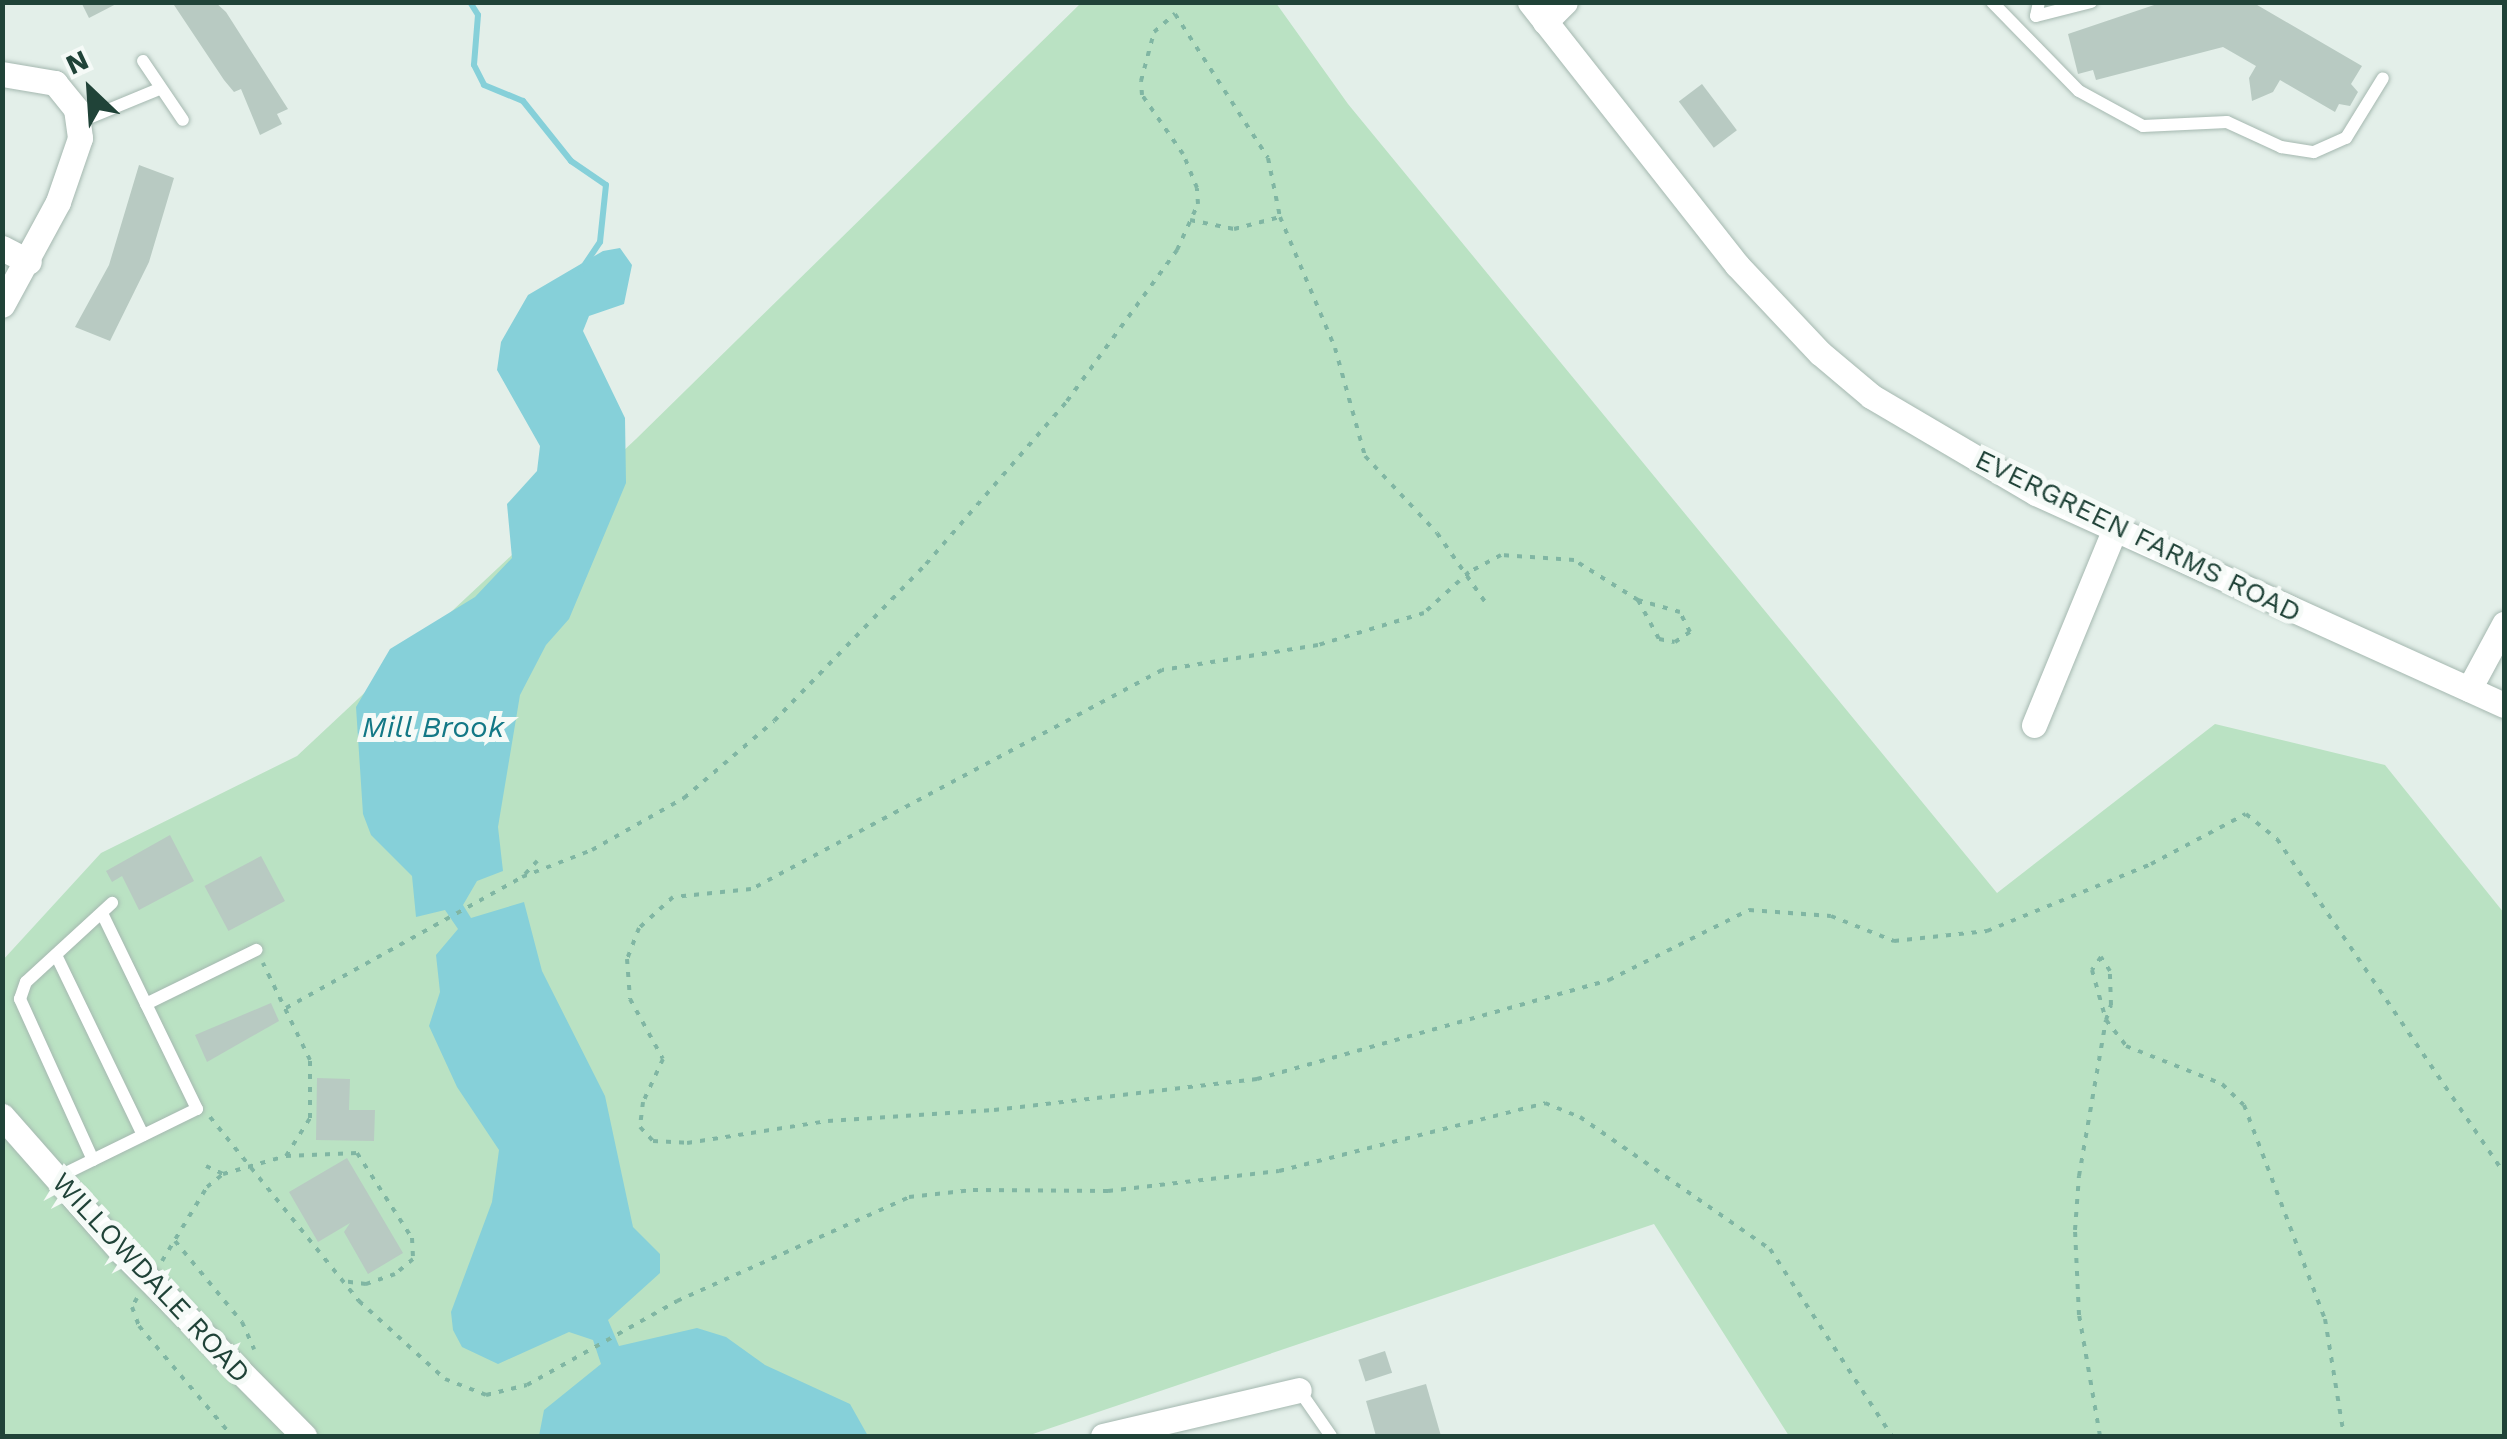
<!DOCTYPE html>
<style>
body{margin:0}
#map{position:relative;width:2507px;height:1439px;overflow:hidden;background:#e3efe9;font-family:"Work Sans",sans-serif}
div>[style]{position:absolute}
.green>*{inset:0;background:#bae2c3}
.water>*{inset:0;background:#86d0d9}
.stream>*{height:6px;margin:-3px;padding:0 3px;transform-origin:3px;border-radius:3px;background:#86d0d9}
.building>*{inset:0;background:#b8cac2;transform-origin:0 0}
.path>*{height:4px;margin-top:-2px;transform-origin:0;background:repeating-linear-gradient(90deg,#80b6a3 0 5px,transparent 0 13px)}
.roads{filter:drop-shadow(0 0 2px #a5b8b0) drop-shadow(0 0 2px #a5b8b0)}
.lane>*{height:12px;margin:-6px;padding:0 6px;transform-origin:6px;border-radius:6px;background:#fff}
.street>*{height:25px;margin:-12.5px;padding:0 12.5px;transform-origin:12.5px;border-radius:12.5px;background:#fff}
span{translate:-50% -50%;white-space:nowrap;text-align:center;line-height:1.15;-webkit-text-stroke:10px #f5faf7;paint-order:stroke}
.street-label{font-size:28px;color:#204338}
.water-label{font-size:30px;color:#137886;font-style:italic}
.frame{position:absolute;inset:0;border:5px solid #204338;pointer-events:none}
.north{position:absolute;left:40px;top:40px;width:100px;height:100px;-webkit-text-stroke:8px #f5faf7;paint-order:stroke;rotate:335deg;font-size:28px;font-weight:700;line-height:40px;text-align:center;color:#204338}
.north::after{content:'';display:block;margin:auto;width:35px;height:45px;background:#204338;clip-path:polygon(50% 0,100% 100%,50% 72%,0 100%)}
</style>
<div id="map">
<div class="green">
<div style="clip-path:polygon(1081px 3px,1276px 3px,1348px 104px,1997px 893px,2215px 724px,2385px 765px,2504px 913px,2504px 1436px,1789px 1436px,1654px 1224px,1027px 1436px,3px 1436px,2px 961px,101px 853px,297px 756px,636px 439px)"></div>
</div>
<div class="water">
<div style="clip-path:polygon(620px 248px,632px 265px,624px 304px,589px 316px,583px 331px,625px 418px,626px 483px,569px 619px,546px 645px,520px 695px,498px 827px,503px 871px,477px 881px,463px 905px,471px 918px,524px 902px,542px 971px,605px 1096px,633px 1227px,660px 1254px,660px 1273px,608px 1320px,619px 1346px,697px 1328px,726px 1337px,765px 1365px,850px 1404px,868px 1436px,539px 1436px,544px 1410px,601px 1364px,593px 1340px,569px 1332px,498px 1364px,462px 1347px,453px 1330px,451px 1312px,492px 1202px,499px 1150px,457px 1087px,429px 1026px,440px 992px,436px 955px,458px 929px,445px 910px,416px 917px,412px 876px,371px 835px,363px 814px,356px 707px,390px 649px,475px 597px,512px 558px,507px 504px,537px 471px,540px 446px,497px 370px,501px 342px,528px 295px,603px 251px)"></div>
</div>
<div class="stream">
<div style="left:470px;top:2px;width:15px;rotate:58deg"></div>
<div style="left:478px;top:15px;width:50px;rotate:94.6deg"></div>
<div style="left:474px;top:65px;width:22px;rotate:63deg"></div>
<div style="left:484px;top:85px;width:42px;rotate:22.3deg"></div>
<div style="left:523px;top:101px;width:77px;rotate:51.3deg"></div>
<div style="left:571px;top:161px;width:42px;rotate:34.4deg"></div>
<div style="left:606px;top:185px;width:57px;rotate:96deg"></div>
<div style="left:600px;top:242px;width:34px;rotate:124deg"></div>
</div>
<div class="building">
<div style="clip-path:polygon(81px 2px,120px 2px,89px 18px)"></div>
<div style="clip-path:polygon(172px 2px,215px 2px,226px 12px,288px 109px,277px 114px,282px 124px,260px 135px,241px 89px,234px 92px,224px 80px)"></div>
<div style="clip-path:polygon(2163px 2px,2252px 2px,2362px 66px,2351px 84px,2358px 92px,2350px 106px,2339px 104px,2335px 112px,2280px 80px,2273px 92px,2252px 101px,2249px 78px,2256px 66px,2223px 47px,2096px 80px,2093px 70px,2078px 74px,2068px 34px)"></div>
<div style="left:1702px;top:84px;width:58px;height:29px;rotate:53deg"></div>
<div style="clip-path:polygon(139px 165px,174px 178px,149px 262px,110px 341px,75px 327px,109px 265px)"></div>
<div style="clip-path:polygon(170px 835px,194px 881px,139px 910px,122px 876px,112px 882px,106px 871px)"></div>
<div style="left:261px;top:856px;width:51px;height:64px;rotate:62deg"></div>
<div style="clip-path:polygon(271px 1003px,279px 1021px,207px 1062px,195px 1035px)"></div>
<div style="clip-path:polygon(317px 1078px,350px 1079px,349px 1110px,375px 1110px,374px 1141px,316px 1140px)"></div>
<div style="clip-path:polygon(347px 1158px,403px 1253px,368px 1274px,344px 1232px,350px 1223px,318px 1242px,289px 1192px)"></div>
<div style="left:1385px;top:1351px;width:23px;height:28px;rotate:72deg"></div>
<div style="clip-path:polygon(1426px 1384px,1441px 1436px,1376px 1436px,1366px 1401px)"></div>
</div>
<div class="path">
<div style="left:1190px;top:220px;width:45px;rotate:11.6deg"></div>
<div style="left:1234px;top:229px;width:48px;rotate:-14.6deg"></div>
<div style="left:1638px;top:600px;width:44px;rotate:61.7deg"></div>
<div style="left:1659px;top:639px;width:16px;rotate:11deg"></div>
<div style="left:1675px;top:642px;width:18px;rotate:-34deg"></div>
<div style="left:1690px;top:632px;width:22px;rotate:-117deg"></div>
<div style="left:1680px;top:612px;width:44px;rotate:-164.1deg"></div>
<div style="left:1638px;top:600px;width:75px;rotate:-148deg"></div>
<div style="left:1574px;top:560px;width:73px;rotate:-176.1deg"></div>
<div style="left:1501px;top:555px;width:36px;rotate:152deg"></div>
<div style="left:1469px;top:572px;width:61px;rotate:137.7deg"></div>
<div style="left:1424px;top:613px;width:111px;rotate:163.2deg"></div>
<div style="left:1318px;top:645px;width:158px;rotate:170.9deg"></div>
<div style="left:1162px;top:670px;width:466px;rotate:151.9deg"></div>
<div style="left:751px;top:889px;width:78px;rotate:174.1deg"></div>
<div style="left:673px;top:897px;width:46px;rotate:137.6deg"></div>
<div style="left:639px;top:928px;width:33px;rotate:111deg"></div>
<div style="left:627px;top:959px;width:40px;rotate:85.7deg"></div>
<div style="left:630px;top:999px;width:68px;rotate:61.2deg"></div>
<div style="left:663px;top:1059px;width:47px;rotate:114.9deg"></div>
<div style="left:643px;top:1102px;width:25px;rotate:97deg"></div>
<div style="left:640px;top:1127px;width:19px;rotate:47deg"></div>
<div style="left:653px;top:1141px;width:34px;rotate:3deg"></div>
<div style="left:687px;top:1143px;width:143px;rotate:-8.9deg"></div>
<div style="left:828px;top:1121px;width:166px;rotate:-3.8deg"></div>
<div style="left:994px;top:1110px;width:265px;rotate:-6.7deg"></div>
<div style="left:1257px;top:1079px;width:366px;rotate:-15.7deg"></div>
<div style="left:1609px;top:980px;width:157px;rotate:-26.6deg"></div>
<div style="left:1749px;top:910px;width:82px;rotate:4.2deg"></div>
<div style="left:1831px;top:916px;width:68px;rotate:21.6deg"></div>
<div style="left:1894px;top:941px;width:94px;rotate:-6.1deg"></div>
<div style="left:1987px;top:931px;width:177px;rotate:-22.2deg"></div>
<div style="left:2151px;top:864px;width:107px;rotate:-27.8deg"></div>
<div style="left:2246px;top:814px;width:40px;rotate:39deg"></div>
<div style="left:2277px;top:839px;width:404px;rotate:55.8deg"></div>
<div style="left:525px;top:874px;width:18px;rotate:-47deg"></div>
<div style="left:286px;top:1008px;width:270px;rotate:-29deg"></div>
<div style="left:522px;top:877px;width:75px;rotate:-21.1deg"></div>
<div style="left:592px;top:850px;width:106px;rotate:-29.5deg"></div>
<div style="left:684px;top:798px;width:118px;rotate:-40.5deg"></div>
<div style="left:774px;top:721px;width:219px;rotate:-45.9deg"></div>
<div style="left:926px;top:564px;width:216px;rotate:-49.1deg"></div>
<div style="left:1067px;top:401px;width:187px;rotate:-53.9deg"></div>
<div style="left:1177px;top:250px;width:51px;rotate:-65.5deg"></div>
<div style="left:1198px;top:204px;width:16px;rotate:-94deg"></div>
<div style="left:1197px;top:188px;width:37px;rotate:-112deg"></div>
<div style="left:1183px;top:154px;width:72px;rotate:-124.8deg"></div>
<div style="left:1142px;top:95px;width:14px;rotate:-94deg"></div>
<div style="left:1141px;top:81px;width:51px;rotate:-75.1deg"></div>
<div style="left:1154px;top:32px;width:28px;rotate:-41deg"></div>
<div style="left:1175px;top:14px;width:171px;rotate:57.1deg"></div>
<div style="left:1268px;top:158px;width:60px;rotate:78.5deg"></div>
<div style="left:1280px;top:217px;width:142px;rotate:67.2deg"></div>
<div style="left:1335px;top:348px;width:112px;rotate:74.5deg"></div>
<div style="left:1365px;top:456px;width:105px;rotate:46.9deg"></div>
<div style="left:1437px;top:533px;width:89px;rotate:55.1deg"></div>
<div style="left:210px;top:1117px;width:237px;rotate:51deg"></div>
<div style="left:359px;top:1301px;width:116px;rotate:42.2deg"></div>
<div style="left:445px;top:1379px;width:44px;rotate:21.3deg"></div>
<div style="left:486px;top:1395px;width:42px;rotate:-13.7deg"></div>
<div style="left:527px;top:1385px;width:172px;rotate:-29.2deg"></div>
<div style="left:677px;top:1301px;width:254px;rotate:-24.1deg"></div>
<div style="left:909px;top:1197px;width:64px;rotate:-6.2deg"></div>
<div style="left:973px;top:1190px;width:135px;rotate:0.4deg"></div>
<div style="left:1108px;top:1191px;width:172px;rotate:-6.7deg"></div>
<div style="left:1279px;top:1171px;width:275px;rotate:-14.3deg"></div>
<div style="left:1545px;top:1103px;width:38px;rotate:22deg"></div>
<div style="left:1580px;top:1117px;width:231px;rotate:34.8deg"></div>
<div style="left:1770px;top:1249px;width:223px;rotate:56.9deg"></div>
<div style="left:286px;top:1156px;width:71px;rotate:-2.4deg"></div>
<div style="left:357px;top:1153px;width:101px;rotate:57.1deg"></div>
<div style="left:412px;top:1238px;width:21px;rotate:87deg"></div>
<div style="left:413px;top:1259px;width:23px;rotate:140deg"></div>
<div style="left:395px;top:1274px;width:31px;rotate:161deg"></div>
<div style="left:366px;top:1284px;width:24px;rotate:-173deg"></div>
<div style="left:206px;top:1166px;width:19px;rotate:25deg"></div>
<div style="left:175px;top:1241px;width:105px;rotate:50.4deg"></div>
<div style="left:242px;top:1322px;width:30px;rotate:66deg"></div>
<div style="left:162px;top:1261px;width:87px;rotate:-58.7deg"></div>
<div style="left:207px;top:1187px;width:21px;rotate:-39deg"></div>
<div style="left:223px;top:1174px;width:66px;rotate:-15.9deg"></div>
<div style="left:286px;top:1156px;width:45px;rotate:-57.7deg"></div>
<div style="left:310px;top:1118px;width:58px;rotate:-90deg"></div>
<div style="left:310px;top:1060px;width:108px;rotate:-115.9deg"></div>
<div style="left:137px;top:1298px;width:10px;rotate:119deg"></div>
<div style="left:132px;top:1307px;width:20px;rotate:70deg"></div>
<div style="left:139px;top:1326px;width:144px;rotate:49.8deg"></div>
<div style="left:2100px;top:1436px;width:123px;rotate:-99.8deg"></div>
<div style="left:2079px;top:1315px;width:85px;rotate:-92.7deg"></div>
<div style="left:2075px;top:1230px;width:54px;rotate:-85.8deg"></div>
<div style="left:2079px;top:1176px;width:158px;rotate:-80.2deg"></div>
<div style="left:2106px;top:1020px;width:16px;rotate:-72deg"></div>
<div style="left:2111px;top:1005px;width:34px;rotate:-92deg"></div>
<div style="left:2110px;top:971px;width:17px;rotate:-123deg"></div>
<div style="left:2101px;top:957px;width:16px;rotate:125deg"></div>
<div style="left:2092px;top:970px;width:52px;rotate:74.4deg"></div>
<div style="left:2106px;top:1020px;width:33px;rotate:52deg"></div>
<div style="left:2126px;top:1046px;width:103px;rotate:21.6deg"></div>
<div style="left:2222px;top:1084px;width:30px;rotate:44deg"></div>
<div style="left:2244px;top:1105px;width:229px;rotate:69.3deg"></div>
<div style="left:2325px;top:1319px;width:119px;rotate:80.8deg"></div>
</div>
<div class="roads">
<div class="lane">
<div style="left:1992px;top:2px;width:124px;rotate:45.7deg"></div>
<div style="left:2079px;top:91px;width:73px;rotate:28.7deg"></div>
<div style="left:2143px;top:126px;width:84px;rotate:-2.7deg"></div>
<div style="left:2227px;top:122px;width:60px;rotate:24.8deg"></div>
<div style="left:2281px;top:147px;width:33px;rotate:9deg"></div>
<div style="left:2314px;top:152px;width:35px;rotate:-24deg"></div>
<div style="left:2346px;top:138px;width:70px;rotate:-58.3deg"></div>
<div style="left:2039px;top:2px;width:14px;rotate:102deg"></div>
<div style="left:2036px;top:16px;width:57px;rotate:-14.3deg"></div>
<div style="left:143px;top:61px;width:71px;rotate:55.9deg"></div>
<div style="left:79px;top:122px;width:87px;rotate:-22.4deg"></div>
<div style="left:56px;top:955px;width:200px;rotate:64.2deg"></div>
<div style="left:146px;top:1004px;width:123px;rotate:-26.1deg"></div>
<div style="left:93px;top:1160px;width:177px;rotate:-114.4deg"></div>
<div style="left:20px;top:999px;width:18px;rotate:-71deg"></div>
<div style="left:26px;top:982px;width:117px;rotate:-42.6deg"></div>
<div style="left:56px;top:1178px;width:157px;rotate:-26.1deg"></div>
<div style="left:197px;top:1109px;width:216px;rotate:-115.9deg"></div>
<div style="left:1299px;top:1390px;width:56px;rotate:55.2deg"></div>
</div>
<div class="street">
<div style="left:1530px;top:2px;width:335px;rotate:51.8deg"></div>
<div style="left:1737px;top:265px;width:121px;rotate:46.7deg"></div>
<div style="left:1820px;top:353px;width:67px;rotate:40.1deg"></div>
<div style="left:1871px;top:396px;width:191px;rotate:30.5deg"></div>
<div style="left:2036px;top:493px;width:514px;rotate:24.37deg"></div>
<div style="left:1545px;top:22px;width:28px;rotate:-45deg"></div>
<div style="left:2px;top:74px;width:54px;rotate:9.6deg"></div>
<div style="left:55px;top:83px;width:33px;rotate:51deg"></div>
<div style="left:76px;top:109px;width:29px;rotate:82deg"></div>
<div style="left:80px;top:138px;width:68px;rotate:109deg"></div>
<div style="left:58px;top:202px;width:117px;rotate:118.5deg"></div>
<div style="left:2px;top:248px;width:30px;rotate:27deg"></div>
<div style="left:2469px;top:689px;width:74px;rotate:-61.7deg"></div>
<div style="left:2034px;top:725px;width:210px;rotate:-67.6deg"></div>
<div style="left:2px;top:1116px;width:181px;rotate:48.6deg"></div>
<div style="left:122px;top:1252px;width:259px;rotate:45.3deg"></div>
<div style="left:1103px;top:1436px;width:201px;rotate:-13.2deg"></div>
</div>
</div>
<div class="street-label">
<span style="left:2138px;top:536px;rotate:26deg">EVERGREEN FARMS ROAD</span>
<span style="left:151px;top:1278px;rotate:47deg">WILLOWDALE ROAD</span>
</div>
<div class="water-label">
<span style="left:433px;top:727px">Mill Brook</span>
</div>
<div class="frame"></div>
<div class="north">N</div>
</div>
